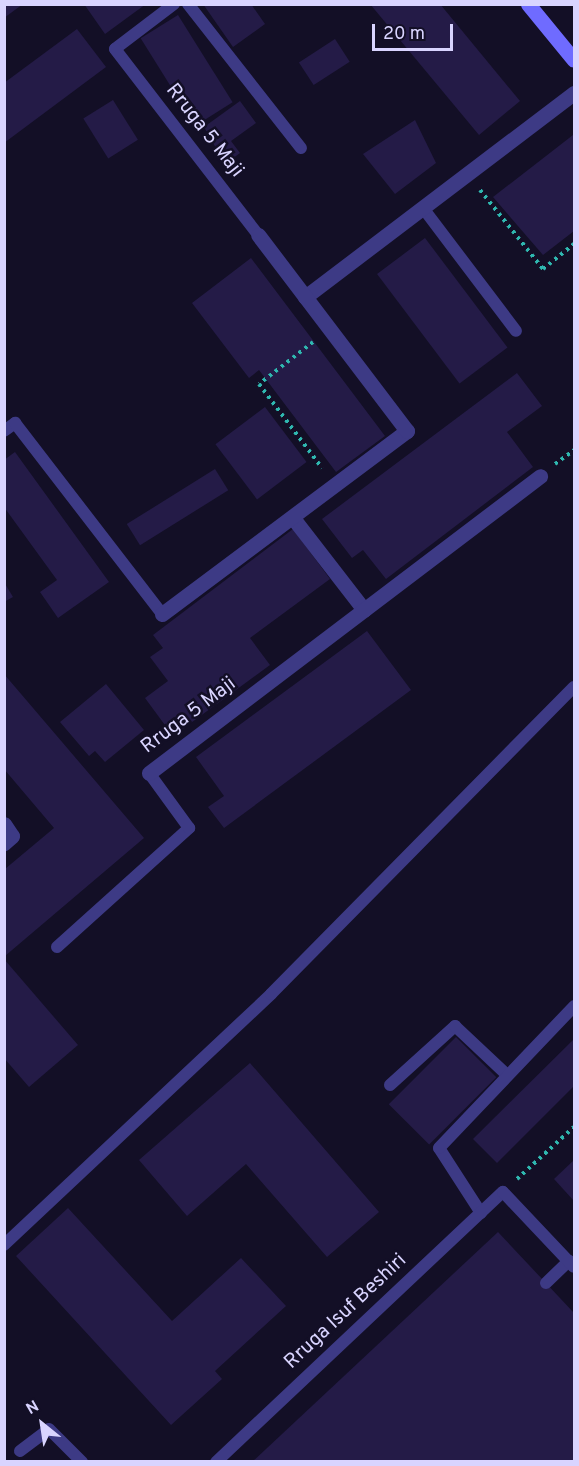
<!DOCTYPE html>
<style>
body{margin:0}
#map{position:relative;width:579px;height:1466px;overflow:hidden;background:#130f26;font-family:Overpass,sans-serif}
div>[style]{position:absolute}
.building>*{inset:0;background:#241b47;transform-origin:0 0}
.path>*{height:4px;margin-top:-2px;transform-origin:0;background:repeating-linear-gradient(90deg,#2fb8b0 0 3px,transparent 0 7.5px)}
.service>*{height:12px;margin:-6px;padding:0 6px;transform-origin:6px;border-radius:6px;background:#3d3a85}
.minor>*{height:15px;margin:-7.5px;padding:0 7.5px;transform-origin:7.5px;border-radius:7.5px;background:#3d3a85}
.secondary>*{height:15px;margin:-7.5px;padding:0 7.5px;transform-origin:7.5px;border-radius:7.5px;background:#6f6bff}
span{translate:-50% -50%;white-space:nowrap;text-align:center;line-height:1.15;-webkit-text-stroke:5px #130f26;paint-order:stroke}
.street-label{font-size:20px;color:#d9d4ff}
.frame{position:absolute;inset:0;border:6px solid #d9d4ff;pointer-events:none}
.north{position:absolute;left:12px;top:1394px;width:60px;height:60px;-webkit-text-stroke:4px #130f26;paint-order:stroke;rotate:330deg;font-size:16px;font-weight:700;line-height:24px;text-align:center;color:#d9d4ff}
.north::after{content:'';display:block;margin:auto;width:21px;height:27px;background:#d9d4ff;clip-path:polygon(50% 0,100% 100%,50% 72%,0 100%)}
.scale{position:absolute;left:372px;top:24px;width:81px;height:27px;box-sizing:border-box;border:3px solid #d9d4ff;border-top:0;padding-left:8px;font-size:18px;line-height:21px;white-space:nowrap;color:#d9d4ff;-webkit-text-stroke:4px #130f26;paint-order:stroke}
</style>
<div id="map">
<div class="building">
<div style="clip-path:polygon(4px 4px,23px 4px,4px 18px)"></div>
<div style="clip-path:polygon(84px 4px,146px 4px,105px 34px)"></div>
<div style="clip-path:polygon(203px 4px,251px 4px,265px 24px,233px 47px)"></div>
<div style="clip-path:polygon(370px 4px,440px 4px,520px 101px,479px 135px)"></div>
<div style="left:178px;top:15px;width:103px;height:44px;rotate:58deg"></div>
<div style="clip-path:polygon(77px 29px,106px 67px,4px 143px,4px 83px)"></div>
<div style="left:335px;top:39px;width:27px;height:43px;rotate:57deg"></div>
<div style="left:113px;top:100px;width:47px;height:35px;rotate:58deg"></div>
<div style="clip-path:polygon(240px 101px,256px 123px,231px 141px,240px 153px,225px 164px,204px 127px)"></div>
<div style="clip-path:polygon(415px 120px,436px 163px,395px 194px,363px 154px)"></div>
<div style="clip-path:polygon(573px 135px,574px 231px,543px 255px,493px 197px)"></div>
<div style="left:425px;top:238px;width:137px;height:60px;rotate:53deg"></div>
<div style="clip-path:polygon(251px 258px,385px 436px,336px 472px,259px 370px,249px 378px,192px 303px)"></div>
<div style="clip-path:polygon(517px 373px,542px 406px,507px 432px,533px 467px,386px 579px,363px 550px,352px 558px,322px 519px)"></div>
<div style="left:265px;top:407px;width:69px;height:62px;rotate:53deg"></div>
<div style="clip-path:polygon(15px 452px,109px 582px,58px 618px,40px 592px,57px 580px,4px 507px,4px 460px)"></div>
<div style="left:215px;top:469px;width:25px;height:104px;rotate:58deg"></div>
<div style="clip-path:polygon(293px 529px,330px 579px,250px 638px,270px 665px,173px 736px,145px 698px,168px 681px,150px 657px,163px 648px,153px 635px)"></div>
<div style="clip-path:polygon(4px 582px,13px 597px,4px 602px)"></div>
<div style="clip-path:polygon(367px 631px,411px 690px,224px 828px,208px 807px,224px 796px,196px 757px)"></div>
<div style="clip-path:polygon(4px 674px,144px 838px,5px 956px,5px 869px,54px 828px,4px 769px)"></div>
<div style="clip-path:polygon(106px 684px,144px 730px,105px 762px,95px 751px,89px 756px,60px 722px)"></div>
<div style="clip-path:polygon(4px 959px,78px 1045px,29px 1087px,4px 1058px)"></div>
<div style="left:456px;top:1037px;width:57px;height:95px;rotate:45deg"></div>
<div style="clip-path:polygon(574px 1039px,574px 1086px,497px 1163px,473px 1139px)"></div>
<div style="clip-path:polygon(250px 1063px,379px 1212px,327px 1257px,246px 1164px,187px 1216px,139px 1160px)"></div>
<div style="clip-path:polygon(574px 1160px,574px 1201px,554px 1179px)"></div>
<div style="clip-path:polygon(68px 1208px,172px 1321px,241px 1258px,286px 1306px,215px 1371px,222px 1379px,171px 1425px,16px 1256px)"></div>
<div style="clip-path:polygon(498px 1232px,574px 1313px,574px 1462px,252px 1462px)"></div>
</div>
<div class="path">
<div style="left:480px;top:190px;width:101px;rotate:51.4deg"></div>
<div style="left:543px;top:269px;width:40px;rotate:-39deg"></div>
<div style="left:313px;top:342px;width:68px;rotate:142.1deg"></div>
<div style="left:259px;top:384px;width:105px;rotate:53.1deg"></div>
<div style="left:555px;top:464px;width:24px;rotate:-36deg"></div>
<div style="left:517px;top:1179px;width:77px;rotate:-42.4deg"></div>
</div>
<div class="service">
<div style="left:174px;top:4px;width:74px;rotate:142.7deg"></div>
<div style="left:115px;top:49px;width:235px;rotate:52.4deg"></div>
<div style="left:188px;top:4px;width:183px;rotate:51.9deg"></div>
<div style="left:423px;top:208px;width:154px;rotate:52.9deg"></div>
<div style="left:4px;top:431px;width:14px;rotate:-36deg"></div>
<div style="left:15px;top:423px;width:241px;rotate:52.4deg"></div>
<div style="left:57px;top:947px;width:178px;rotate:-42deg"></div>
<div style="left:189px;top:828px;width:68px;rotate:-126deg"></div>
<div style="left:390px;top:1085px;width:88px;rotate:-42.2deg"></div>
<div style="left:455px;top:1026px;width:71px;rotate:43.3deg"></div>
<div style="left:481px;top:1213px;width:77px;rotate:-122.9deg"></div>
<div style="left:439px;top:1148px;width:196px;rotate:-46.4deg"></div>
<div style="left:4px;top:1245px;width:366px;rotate:-43.2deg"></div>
<div style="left:271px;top:994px;width:431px;rotate:-45.4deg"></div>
<div style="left:546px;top:1283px;width:32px;rotate:-44deg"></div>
<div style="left:20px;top:1451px;width:36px;rotate:-37deg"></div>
<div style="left:49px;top:1429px;width:47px;rotate:45deg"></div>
<div style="left:216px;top:1462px;width:394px;rotate:-43.3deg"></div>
<div style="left:503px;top:1192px;width:103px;rotate:46.6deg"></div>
</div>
<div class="minor">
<div style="left:305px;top:297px;width:338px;rotate:-37.2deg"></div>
<div style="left:293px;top:518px;width:116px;rotate:52.3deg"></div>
<div style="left:162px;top:614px;width:306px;rotate:-36.8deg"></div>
<div style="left:407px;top:431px;width:246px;rotate:-127.2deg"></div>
<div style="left:149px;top:773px;width:491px;rotate:-37.2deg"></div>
<div style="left:4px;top:824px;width:14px;rotate:56deg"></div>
<div style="left:12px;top:836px;width:11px;rotate:139deg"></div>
</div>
<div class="secondary">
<div style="left:528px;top:4px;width:72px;rotate:50.6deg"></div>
</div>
<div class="street-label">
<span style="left:204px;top:131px;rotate:52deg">Rruga 5 Maji</span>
<span style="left:189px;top:716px;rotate:-37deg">Rruga 5 Maji</span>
<span style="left:346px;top:1312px;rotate:-43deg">Rruga Isuf Beshiri</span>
</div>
<div class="frame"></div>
<div class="north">N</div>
<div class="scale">20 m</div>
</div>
